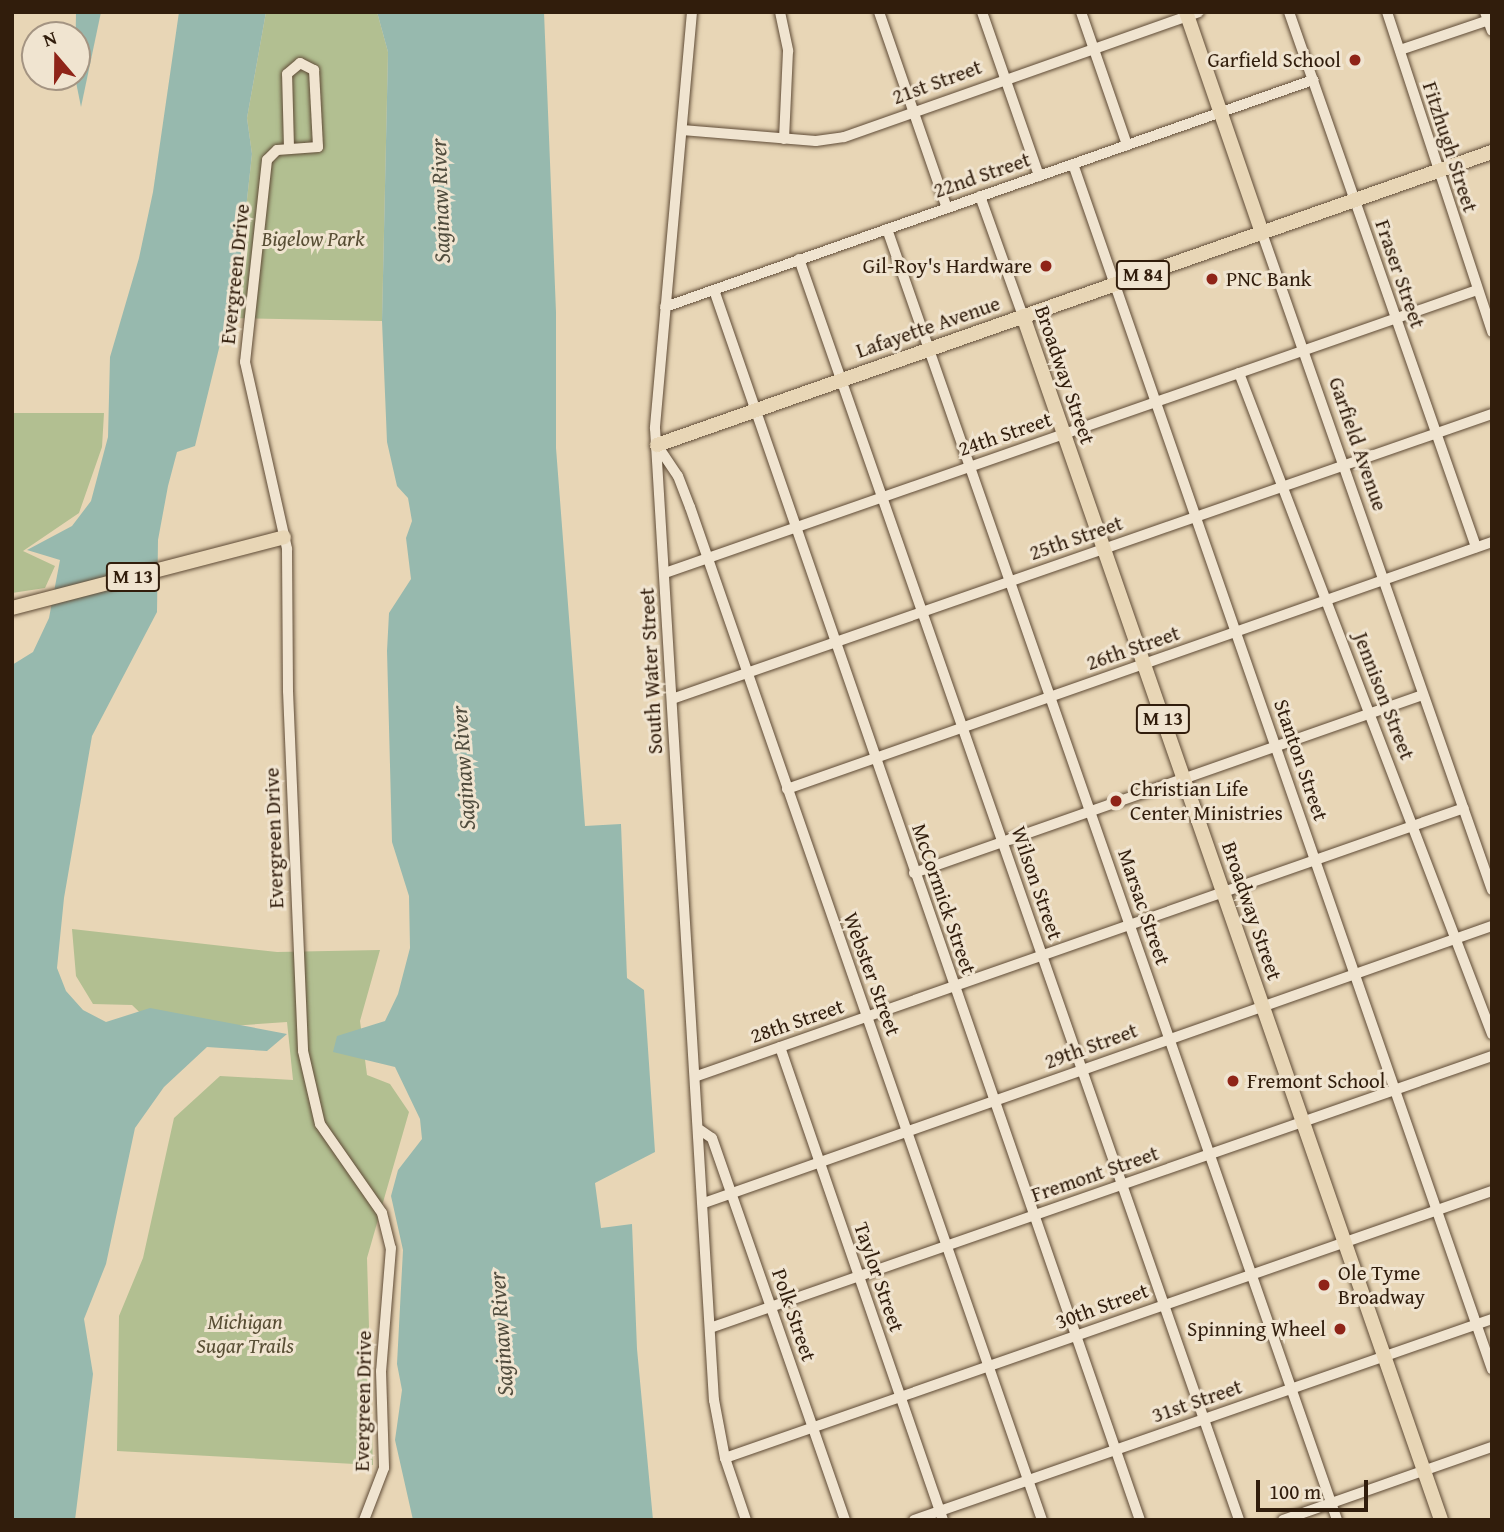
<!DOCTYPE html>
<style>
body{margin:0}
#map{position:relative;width:1504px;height:1532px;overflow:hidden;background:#e8d6b6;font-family:"Gentium Book Plus",serif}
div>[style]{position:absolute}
.green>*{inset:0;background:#b2bf91}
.water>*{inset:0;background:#97b9ae}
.roads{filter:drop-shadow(0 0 2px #5f4b36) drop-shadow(0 0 2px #5f4b36)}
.minor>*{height:10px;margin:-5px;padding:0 5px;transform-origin:5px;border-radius:5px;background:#f0e4d0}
.major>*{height:14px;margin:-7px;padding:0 7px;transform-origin:7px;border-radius:7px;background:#e8d6b6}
.dots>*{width:19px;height:19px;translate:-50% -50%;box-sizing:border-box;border:4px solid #f0e4d0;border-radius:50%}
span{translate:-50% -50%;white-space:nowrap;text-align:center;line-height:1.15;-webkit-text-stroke:6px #f0e4d0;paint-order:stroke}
.shield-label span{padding:2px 5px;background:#f0e4d0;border:2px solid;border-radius:5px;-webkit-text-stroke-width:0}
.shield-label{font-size:19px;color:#311d0c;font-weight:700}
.poi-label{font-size:21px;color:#311d0c}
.right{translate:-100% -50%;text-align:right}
.left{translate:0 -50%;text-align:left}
.street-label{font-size:21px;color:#311d0c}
.park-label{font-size:21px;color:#584e34;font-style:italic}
.water-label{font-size:23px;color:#504c3d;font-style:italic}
.frame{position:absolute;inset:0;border:14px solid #311d0c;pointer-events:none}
.north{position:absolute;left:21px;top:21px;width:70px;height:70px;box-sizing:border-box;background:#f0e4d0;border:2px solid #a49482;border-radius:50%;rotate:340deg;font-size:19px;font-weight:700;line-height:28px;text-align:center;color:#311d0c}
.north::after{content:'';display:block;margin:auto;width:24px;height:32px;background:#8f2418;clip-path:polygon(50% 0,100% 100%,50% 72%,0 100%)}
.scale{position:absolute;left:1256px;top:1480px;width:112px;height:32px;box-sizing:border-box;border:4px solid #311d0c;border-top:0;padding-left:9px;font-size:21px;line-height:24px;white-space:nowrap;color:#311d0c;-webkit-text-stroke:5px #f0e4d0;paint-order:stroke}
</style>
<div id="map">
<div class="green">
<div style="clip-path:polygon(266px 12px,377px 12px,388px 52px,382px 321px,228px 318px,240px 263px,252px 154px,247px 118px)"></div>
<div style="clip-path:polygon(12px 413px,104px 413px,102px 447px,79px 513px,23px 551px,55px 566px,45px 588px,12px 593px)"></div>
<div style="clip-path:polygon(72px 929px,277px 952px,380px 950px,360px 1021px,367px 1075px,390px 1084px,409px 1112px,367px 1258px,373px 1465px,117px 1451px,119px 1316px,143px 1258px,174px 1118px,220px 1076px,293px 1080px,287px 1022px,159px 1031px,132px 1005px,93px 1004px,76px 976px)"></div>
</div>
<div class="water">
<div style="clip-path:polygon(76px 12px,101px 12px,81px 107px,75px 77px)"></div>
<div style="clip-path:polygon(179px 12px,266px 12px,247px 118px,252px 154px,240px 263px,195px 446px,177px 452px,168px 486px,158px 540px,157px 612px,92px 736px,64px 898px,57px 968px,66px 991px,83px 1010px,106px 1022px,150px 1008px,287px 1034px,267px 1051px,207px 1047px,164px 1087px,135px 1128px,106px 1264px,84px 1319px,93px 1374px,75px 1520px,12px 1520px,12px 665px,33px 652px,49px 618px,60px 560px,27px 550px,72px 526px,91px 501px,108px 437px,110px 357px,139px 258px,153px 192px)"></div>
<div style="clip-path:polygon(377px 12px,544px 12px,556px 312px,556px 448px,585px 826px,621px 824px,627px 978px,644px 990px,655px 1152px,595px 1183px,601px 1228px,632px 1224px,637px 1349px,653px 1520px,413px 1520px,395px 1440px,402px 1390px,397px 1364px,403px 1250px,391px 1196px,398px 1170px,422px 1139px,420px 1119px,395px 1067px,333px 1052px,337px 1036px,385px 1021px,398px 994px,410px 948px,409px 896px,392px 842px,387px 651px,389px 613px,411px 579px,406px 538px,412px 521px,408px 498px,397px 486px,387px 442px,382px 321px,388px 52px)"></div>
</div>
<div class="roads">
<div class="minor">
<div style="left:692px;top:12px;width:418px;rotate:95.1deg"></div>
<div style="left:655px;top:428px;width:974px;rotate:86.53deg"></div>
<div style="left:714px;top:1400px;width:59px;rotate:79.3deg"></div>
<div style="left:725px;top:1458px;width:65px;rotate:71.3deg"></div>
<div style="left:780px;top:12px;width:40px;rotate:78deg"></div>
<div style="left:788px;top:51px;width:88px;rotate:92.6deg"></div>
<div style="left:879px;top:12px;width:207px;rotate:70.9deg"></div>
<div style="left:982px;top:12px;width:174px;rotate:70.8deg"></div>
<div style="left:1081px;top:12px;width:141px;rotate:70.9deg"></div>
<div style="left:1289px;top:12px;width:567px;rotate:70.73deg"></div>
<div style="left:1387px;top:12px;width:337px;rotate:71.8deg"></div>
<div style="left:1485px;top:12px;width:20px;rotate:70deg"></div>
<div style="left:1400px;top:50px;width:97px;rotate:-18.6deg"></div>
<div style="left:682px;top:130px;width:134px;rotate:4.7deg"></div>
<div style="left:816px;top:141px;width:28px;rotate:-8deg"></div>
<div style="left:844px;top:137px;width:376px;rotate:-19.4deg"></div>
<div style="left:289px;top:148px;width:74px;rotate:-91.5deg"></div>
<div style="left:287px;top:74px;width:17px;rotate:-40deg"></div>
<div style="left:300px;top:63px;width:16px;rotate:27deg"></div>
<div style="left:314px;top:70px;width:77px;rotate:87deg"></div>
<div style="left:318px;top:147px;width:41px;rotate:175.8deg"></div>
<div style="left:277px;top:150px;width:14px;rotate:135deg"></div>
<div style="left:267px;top:160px;width:203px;rotate:96.2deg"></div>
<div style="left:245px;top:362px;width:192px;rotate:77.3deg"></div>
<div style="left:287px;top:549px;width:142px;rotate:89.6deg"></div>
<div style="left:288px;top:691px;width:360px;rotate:87.6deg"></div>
<div style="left:303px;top:1051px;width:75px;rotate:76.9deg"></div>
<div style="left:320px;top:1124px;width:108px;rotate:55.1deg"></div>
<div style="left:382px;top:1213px;width:36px;rotate:76deg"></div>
<div style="left:391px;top:1248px;width:123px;rotate:94.6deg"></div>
<div style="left:381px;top:1371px;width:97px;rotate:88.2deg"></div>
<div style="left:384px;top:1468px;width:56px;rotate:111deg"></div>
<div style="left:1073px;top:164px;width:1276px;rotate:70.83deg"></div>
<div style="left:980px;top:196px;width:127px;rotate:70.3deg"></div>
<div style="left:887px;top:229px;width:1367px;rotate:70.78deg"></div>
<div style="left:1262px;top:233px;width:696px;rotate:70.71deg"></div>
<div style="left:799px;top:259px;width:1336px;rotate:70.76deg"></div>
<div style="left:714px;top:290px;width:1302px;rotate:70.9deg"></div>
<div style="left:665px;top:307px;width:687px;rotate:-19.31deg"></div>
<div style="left:1239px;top:373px;width:708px;rotate:69.06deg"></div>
<div style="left:657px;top:445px;width:37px;rotate:56deg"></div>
<div style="left:678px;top:476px;width:33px;rotate:69deg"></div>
<div style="left:690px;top:507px;width:1072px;rotate:70.84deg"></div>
<div style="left:665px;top:573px;width:860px;rotate:-19.21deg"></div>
<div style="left:672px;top:699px;width:868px;rotate:-19.17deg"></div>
<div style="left:787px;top:789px;width:747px;rotate:-19.31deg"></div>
<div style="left:914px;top:873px;width:539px;rotate:-19.28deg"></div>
<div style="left:780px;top:1047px;width:500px;rotate:70.99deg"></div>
<div style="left:697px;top:1076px;width:812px;rotate:-19.26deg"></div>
<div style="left:700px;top:1130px;width:14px;rotate:34deg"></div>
<div style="left:712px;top:1138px;width:404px;rotate:70.8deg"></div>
<div style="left:704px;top:1203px;width:835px;rotate:-19.37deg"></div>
<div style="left:710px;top:1328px;width:828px;rotate:-19.18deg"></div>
<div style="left:725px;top:1458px;width:812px;rotate:-19.19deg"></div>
<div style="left:914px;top:1520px;width:612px;rotate:-19.18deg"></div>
<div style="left:1283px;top:1520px;width:221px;rotate:-19.3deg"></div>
</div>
<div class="major">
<div style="left:1186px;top:12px;width:234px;rotate:71deg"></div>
<div style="left:1023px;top:316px;width:1274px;rotate:70.85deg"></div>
<div style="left:657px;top:445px;width:885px;rotate:-19.34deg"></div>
<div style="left:12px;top:608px;width:281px;rotate:-14.6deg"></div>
</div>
</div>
<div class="dots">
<div style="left:1355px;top:60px;background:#8f2418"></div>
<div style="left:1046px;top:266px;background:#8f2418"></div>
<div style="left:1212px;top:279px;background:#8f2418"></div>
<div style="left:1116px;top:801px;background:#8f2418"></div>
<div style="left:1233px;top:1081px;background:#8f2418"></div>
<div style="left:1324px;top:1285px;background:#8f2418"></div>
<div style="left:1340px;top:1329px;background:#8f2418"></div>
</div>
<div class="shield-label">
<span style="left:1143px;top:275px">M 84</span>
<span style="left:133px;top:577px">M 13</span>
<span style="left:1163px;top:719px">M 13</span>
</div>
<div class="poi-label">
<span class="right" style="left:1341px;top:60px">Garfield School</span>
<span class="right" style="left:1032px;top:266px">Gil-Roy's Hardware</span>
<span class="left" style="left:1226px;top:279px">PNC Bank</span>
<span class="left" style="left:1130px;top:801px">Christian Life<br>Center Ministries</span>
<span class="left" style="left:1247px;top:1081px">Fremont School</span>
<span class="left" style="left:1338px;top:1285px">Ole Tyme<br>Broadway</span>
<span class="right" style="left:1326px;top:1329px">Spinning Wheel</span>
</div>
<div class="street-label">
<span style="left:937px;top:82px;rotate:-20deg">21st Street</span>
<span style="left:1450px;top:147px;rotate:72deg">Fitzhugh Street</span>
<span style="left:982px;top:175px;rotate:-19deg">22nd Street</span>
<span style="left:235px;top:274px;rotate:-84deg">Evergreen Drive</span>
<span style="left:1400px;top:274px;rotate:71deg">Fraser Street</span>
<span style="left:928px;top:327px;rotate:-19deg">Lafayette Avenue</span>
<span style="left:1065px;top:375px;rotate:71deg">Broadway Street</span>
<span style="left:1005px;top:434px;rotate:-19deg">24th Street</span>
<span style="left:1358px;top:444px;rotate:71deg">Garfield Avenue</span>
<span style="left:1076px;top:538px;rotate:-19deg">25th Street</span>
<span style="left:1133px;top:648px;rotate:-19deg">26th Street</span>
<span style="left:651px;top:671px;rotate:-93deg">South Water Street</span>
<span style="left:1384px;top:696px;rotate:69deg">Jennison Street</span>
<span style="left:1301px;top:760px;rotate:71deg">Stanton Street</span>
<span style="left:274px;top:838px;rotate:-92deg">Evergreen Drive</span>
<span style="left:1037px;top:883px;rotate:71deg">Wilson Street</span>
<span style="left:944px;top:899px;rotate:71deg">McCormick Street</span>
<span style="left:1144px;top:907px;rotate:71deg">Marsac Street</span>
<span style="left:1252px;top:911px;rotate:71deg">Broadway Street</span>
<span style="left:872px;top:974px;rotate:70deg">Webster Street</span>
<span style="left:797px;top:1021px;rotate:-19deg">28th Street</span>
<span style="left:1091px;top:1046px;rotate:-20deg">29th Street</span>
<span style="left:1095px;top:1174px;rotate:-19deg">Fremont Street</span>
<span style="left:879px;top:1277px;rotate:71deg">Taylor Street</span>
<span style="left:1102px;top:1306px;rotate:-20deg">30th Street</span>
<span style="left:794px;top:1315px;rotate:71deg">Polk Street</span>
<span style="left:363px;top:1401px;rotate:-89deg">Evergreen Drive</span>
<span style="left:1197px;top:1401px;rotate:-19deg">31st Street</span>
</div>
<div class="park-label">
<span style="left:313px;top:239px">Bigelow Park</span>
<span style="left:245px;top:1334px">Michigan<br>Sugar Trails</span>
</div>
<div class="water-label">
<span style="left:440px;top:201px;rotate:-92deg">Saginaw River</span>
<span style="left:463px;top:768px;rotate:-94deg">Saginaw River</span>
<span style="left:501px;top:1334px;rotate:-94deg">Saginaw River</span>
</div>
<div class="frame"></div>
<div class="north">N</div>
<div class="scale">100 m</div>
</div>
